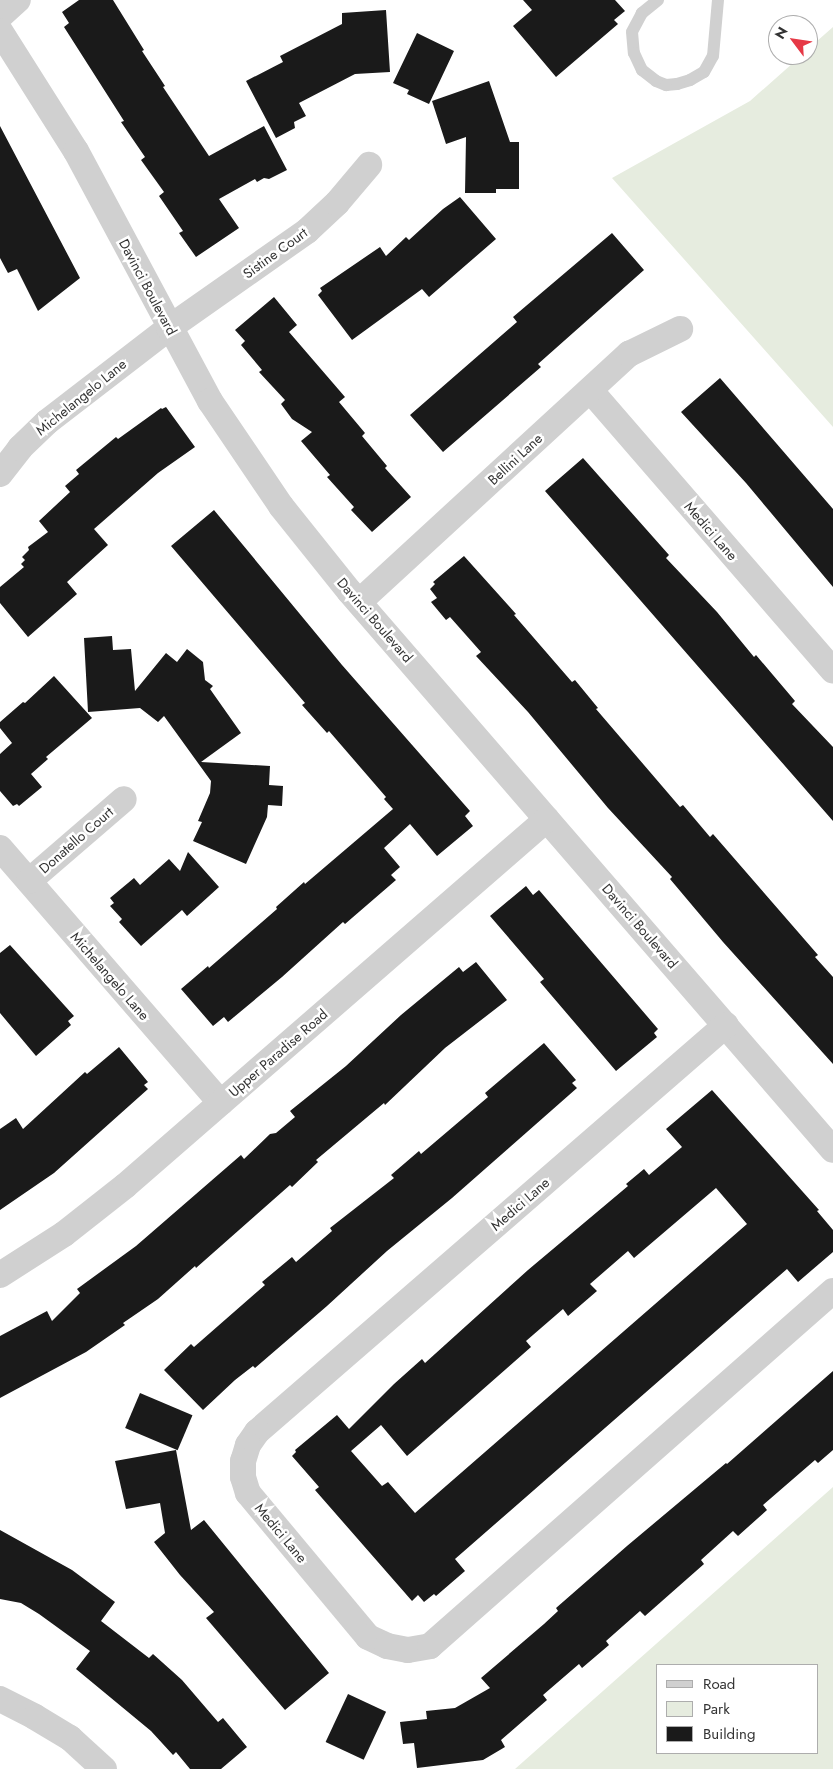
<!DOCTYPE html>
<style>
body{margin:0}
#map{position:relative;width:833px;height:1769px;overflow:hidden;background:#fff;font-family:Jost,sans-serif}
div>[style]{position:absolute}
.green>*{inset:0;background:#e6ecdf}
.building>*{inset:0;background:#1a1a1a;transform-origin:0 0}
.service>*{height:12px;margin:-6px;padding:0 6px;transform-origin:6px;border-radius:6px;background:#d0d0d0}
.minor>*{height:26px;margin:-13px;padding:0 13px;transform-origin:13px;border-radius:13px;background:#d0d0d0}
span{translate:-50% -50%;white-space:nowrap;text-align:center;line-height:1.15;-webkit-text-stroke:5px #fff;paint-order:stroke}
.street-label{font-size:14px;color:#333}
.legend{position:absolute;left:656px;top:1664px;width:162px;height:90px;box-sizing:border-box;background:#fff;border:1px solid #adadad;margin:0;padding:6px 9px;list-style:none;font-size:15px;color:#333}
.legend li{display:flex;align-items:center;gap:10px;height:25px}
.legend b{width:25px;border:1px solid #adadad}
.north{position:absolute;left:768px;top:15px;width:50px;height:50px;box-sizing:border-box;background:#fff;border:1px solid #adadad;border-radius:50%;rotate:301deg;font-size:14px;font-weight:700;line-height:20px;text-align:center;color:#333}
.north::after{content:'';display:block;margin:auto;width:18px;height:22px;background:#e63946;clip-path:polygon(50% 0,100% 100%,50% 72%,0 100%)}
</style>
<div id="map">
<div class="green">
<div style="clip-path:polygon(833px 27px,833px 427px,612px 178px,750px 101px,802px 55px,808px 55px,808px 49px)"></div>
<div style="clip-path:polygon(evenodd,833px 1487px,833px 1769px,515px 1769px,833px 1487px,817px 1665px,817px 1753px,657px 1753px,657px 1665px,817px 1665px)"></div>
</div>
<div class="building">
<div style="clip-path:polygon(79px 0,113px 0,144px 50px,142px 51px,165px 86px,163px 87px,209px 156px,264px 126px,287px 170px,269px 179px,264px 178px,257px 182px,255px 179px,219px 199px,239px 228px,196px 257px,179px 233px,183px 231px,159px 196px,164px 192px,141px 160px,145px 157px,121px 122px,124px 121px,64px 27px,69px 23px,62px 12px)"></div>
<div style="clip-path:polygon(523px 0,615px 0,625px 11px,614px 20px,618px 24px,556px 77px,513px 26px,532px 10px)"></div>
<div style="clip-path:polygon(386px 10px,390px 72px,355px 74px,299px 103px,306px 116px,294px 122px,295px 128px,276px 138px,246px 81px,283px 62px,280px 56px,342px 24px,342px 13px)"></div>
<div style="clip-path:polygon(417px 33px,454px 51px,429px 104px,407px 94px,409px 90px,393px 83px)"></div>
<div style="clip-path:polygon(489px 81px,510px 142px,519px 142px,519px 189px,496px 189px,496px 193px,465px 193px,466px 137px,446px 144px,432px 101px)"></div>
<div style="clip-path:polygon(0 126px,80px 278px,38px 311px,17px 269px,8px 273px,0 258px)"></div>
<div style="clip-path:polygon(460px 197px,496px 239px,429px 297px,422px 289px,352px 340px,318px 295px,322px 291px,320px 288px,380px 247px,386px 256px,406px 237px,409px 240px,443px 209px)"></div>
<div style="clip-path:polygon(612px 233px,644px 270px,538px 364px,541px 367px,443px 452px,410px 415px,517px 322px,513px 317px)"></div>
<div style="clip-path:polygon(274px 297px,297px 325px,289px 332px,345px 397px,339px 402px,365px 433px,362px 436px,387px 466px,385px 468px,411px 497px,372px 532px,351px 510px,354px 507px,327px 477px,330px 475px,301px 441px,312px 432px,292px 419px,281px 404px,285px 400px,259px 372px,262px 370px,241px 345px,245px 341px,235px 330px)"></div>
<div style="clip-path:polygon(720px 378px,833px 509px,833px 587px,746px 483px,681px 412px)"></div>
<div style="clip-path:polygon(166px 407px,195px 447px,158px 473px,94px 529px,108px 545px,67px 582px,77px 594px,28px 637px,0 603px,0 587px,24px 567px,21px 564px,25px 560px,22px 557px,29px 550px,28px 547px,48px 532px,39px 521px,70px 492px,65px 486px,79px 474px,76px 470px,116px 437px,118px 439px,161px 408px,162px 409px)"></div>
<div style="clip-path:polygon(583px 458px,669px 555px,666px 558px,717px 612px,754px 657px,756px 655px,795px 701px,792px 704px,833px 747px,833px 821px,545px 491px)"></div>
<div style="clip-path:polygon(214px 510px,342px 665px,470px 811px,465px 816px,473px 826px,437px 856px,410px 824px,384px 848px,400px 867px,391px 875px,396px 880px,345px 924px,343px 922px,282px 977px,228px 1022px,224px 1017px,213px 1026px,181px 989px,208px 966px,209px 968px,277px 909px,276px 907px,304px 882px,305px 884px,393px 809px,384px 799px,386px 797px,329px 731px,327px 733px,302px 705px,305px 703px,171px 546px)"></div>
<div style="clip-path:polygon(464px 556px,516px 614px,514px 615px,572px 682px,575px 680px,598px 708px,596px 709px,680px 807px,683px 805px,710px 837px,713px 834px,818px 955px,815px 957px,833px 977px,833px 1064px,723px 942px,670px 879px,672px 877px,608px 808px,528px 712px,476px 656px,481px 652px,450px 617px,446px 620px,431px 602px,437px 598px,430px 589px,435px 584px,433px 582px)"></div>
<div style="clip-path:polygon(112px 636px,113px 650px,131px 649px,135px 691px,166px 653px,177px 662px,187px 649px,203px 662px,205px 680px,213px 686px,210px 689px,241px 733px,201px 762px,270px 766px,269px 785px,283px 786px,282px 806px,268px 805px,267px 817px,246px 864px,193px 841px,202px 822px,198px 821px,210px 793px,211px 781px,164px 716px,158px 722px,140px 708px,88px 712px,84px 638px)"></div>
<div style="clip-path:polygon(54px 676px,92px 718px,46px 757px,48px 759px,31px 774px,42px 787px,19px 806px,17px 804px,13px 806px,0 791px,0 754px,12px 743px,0 728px,0 722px,23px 702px,25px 703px)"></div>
<div style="clip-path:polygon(188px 852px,219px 887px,187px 916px,182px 910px,141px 946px,119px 922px,122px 919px,110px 906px,114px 903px,110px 898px,134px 878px,140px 885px,169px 859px,180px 871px)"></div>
<div style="clip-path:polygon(526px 886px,533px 895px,539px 890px,658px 1029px,654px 1033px,657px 1037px,616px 1071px,540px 982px,544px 979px,490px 916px)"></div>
<div style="clip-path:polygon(10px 945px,74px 1016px,68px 1021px,71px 1025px,36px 1056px,0 1013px,0 953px)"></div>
<div style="clip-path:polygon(476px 962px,507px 1000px,445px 1048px,385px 1105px,384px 1103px,316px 1160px,318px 1162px,292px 1187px,290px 1185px,196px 1268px,195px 1266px,158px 1299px,123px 1323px,125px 1325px,86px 1352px,0 1398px,0 1336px,47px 1311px,52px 1321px,80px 1293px,77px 1289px,136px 1246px,241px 1155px,244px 1159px,270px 1134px,276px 1133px,295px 1117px,290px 1111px,346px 1066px,401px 1015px,459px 967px,463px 972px)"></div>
<div style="clip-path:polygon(544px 1043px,576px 1080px,572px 1083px,577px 1088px,452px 1198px,387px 1251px,327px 1306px,255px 1368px,253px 1366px,235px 1380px,203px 1410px,164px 1370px,191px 1344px,194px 1347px,265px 1285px,262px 1282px,292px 1257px,296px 1262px,332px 1231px,330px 1228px,394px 1178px,391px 1175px,419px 1151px,421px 1154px,488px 1097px,485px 1093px)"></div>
<div style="clip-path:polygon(119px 1047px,148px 1082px,144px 1085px,148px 1089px,54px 1173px,0 1210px,0 1129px,16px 1118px,23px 1129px,85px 1072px,87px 1074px)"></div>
<div style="clip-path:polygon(evenodd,712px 1090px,819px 1210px,817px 1211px,833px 1230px,833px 1252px,798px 1282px,787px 1269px,455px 1559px,465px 1571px,436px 1596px,434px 1594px,424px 1602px,418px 1595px,412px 1601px,315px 1490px,319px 1487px,292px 1456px,296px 1452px,295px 1450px,337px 1415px,349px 1429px,394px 1384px,422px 1359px,425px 1363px,528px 1270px,628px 1186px,626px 1184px,644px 1169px,649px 1175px,682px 1147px,666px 1129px,712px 1090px,716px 1188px,747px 1224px,415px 1513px,388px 1482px,382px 1486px,351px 1451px,381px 1425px,407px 1456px,531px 1347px,526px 1341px,563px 1309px,568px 1316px,597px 1291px,590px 1284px,628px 1251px,634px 1258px,716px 1188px)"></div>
<div style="clip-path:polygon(833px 1371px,833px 1450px,818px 1463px,815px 1460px,763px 1505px,767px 1510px,738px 1536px,733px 1531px,701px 1560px,704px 1564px,645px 1616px,640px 1611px,606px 1641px,609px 1645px,582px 1668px,579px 1664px,543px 1695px,547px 1700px,501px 1740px,505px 1747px,483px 1760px,417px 1768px,414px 1743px,403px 1744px,400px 1722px,427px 1719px,426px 1711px,455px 1708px,490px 1688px,481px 1678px,544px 1624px,558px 1611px,556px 1608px,627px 1546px,726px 1463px,727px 1464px)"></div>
<div style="left:140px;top:1393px;width:57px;height:38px;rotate:23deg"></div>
<div style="clip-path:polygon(176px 1450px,191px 1530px,204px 1520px,329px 1673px,285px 1710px,206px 1618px,214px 1612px,180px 1575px,154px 1542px,165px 1533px,160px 1503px,126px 1509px,115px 1461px)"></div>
<div style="clip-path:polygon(0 1530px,72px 1570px,115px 1602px,101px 1621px,149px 1658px,153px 1654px,182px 1680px,218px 1722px,223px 1718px,247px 1747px,221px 1769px,190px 1769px,176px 1752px,173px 1755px,151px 1731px,76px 1669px,90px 1651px,39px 1614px,21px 1603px,0 1599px)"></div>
<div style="left:348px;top:1694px;width:42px;height:53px;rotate:25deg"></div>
</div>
<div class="service">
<div style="left:658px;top:0;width:21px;rotate:141deg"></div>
<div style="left:642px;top:13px;width:21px;rotate:118deg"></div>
<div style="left:632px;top:32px;width:21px;rotate:85deg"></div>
<div style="left:634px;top:53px;width:19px;rotate:65deg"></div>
<div style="left:642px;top:70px;width:18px;rotate:38deg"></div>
<div style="left:656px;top:81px;width:11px;rotate:22deg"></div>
<div style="left:666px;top:85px;width:11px;rotate:-5deg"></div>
<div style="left:677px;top:84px;width:14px;rotate:-17deg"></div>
<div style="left:690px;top:80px;width:16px;rotate:-30deg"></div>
<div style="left:704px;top:72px;width:18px;rotate:-61deg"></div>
<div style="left:713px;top:56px;width:56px;rotate:-84.9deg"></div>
</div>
<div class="minor">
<div style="left:0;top:16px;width:24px;rotate:-42deg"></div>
<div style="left:0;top:31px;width:142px;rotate:57.7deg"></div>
<div style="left:76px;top:151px;width:284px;rotate:61.8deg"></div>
<div style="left:210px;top:401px;width:127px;rotate:55.9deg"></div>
<div style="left:281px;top:506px;width:109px;rotate:51.3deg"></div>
<div style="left:349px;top:591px;width:739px;rotate:49.11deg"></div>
<div style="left:590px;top:390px;width:371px;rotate:49.1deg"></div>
<div style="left:0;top:474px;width:33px;rotate:-52deg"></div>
<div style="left:20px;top:448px;width:37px;rotate:-44deg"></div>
<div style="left:47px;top:422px;width:154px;rotate:-37.6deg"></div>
<div style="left:169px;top:328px;width:169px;rotate:-35.1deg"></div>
<div style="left:307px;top:231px;width:41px;rotate:-43deg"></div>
<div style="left:337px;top:203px;width:50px;rotate:-49.9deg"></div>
<div style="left:359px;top:602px;width:367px;rotate:-42.6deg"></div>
<div style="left:629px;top:354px;width:57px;rotate:-26.1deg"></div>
<div style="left:0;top:848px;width:337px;rotate:49.1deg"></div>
<div style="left:29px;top:881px;width:125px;rotate:-40.8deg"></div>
<div style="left:726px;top:1025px;width:621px;rotate:139.05deg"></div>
<div style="left:257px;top:1432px;width:16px;rotate:125deg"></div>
<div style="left:248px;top:1445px;width:17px;rotate:107deg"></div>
<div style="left:243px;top:1461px;width:16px;rotate:90deg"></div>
<div style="left:243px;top:1477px;width:17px;rotate:73deg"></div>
<div style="left:248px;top:1493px;width:187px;rotate:50.2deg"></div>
<div style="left:368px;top:1637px;width:21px;rotate:25deg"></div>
<div style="left:387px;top:1646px;width:21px;rotate:11deg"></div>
<div style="left:408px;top:1650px;width:22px;rotate:-10deg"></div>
<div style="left:430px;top:1646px;width:537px;rotate:-41.38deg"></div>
<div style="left:0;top:1275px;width:76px;rotate:-32.6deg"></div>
<div style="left:64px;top:1234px;width:78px;rotate:-38.2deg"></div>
<div style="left:125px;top:1186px;width:559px;rotate:-41.01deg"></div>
<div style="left:0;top:1699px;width:39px;rotate:27deg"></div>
<div style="left:35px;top:1717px;width:41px;rotate:31deg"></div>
<div style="left:70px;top:1738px;width:46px;rotate:42.4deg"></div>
</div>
<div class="street-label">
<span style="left:275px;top:253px;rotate:-36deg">Sistine Court</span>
<span style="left:148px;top:287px;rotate:62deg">Davinci Boulevard</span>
<span style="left:81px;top:397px;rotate:-39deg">Michelangelo Lane</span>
<span style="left:515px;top:459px;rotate:-43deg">Bellini Lane</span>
<span style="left:711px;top:531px;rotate:49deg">Medici Lane</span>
<span style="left:375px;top:620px;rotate:49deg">Davinci Boulevard</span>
<span style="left:76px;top:840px;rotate:-41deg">Donatello Court</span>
<span style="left:640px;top:926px;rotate:49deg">Davinci Boulevard</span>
<span style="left:110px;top:976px;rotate:49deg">Michelangelo Lane</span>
<span style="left:278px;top:1053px;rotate:-41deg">Upper Paradise Road</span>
<span style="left:520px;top:1204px;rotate:-41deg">Medici Lane</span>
<span style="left:281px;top:1533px;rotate:50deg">Medici Lane</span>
</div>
<ul class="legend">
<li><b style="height:6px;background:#d0d0d0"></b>Road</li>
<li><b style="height:14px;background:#e6ecdf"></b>Park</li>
<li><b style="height:14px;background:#1a1a1a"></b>Building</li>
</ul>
<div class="north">N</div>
</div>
